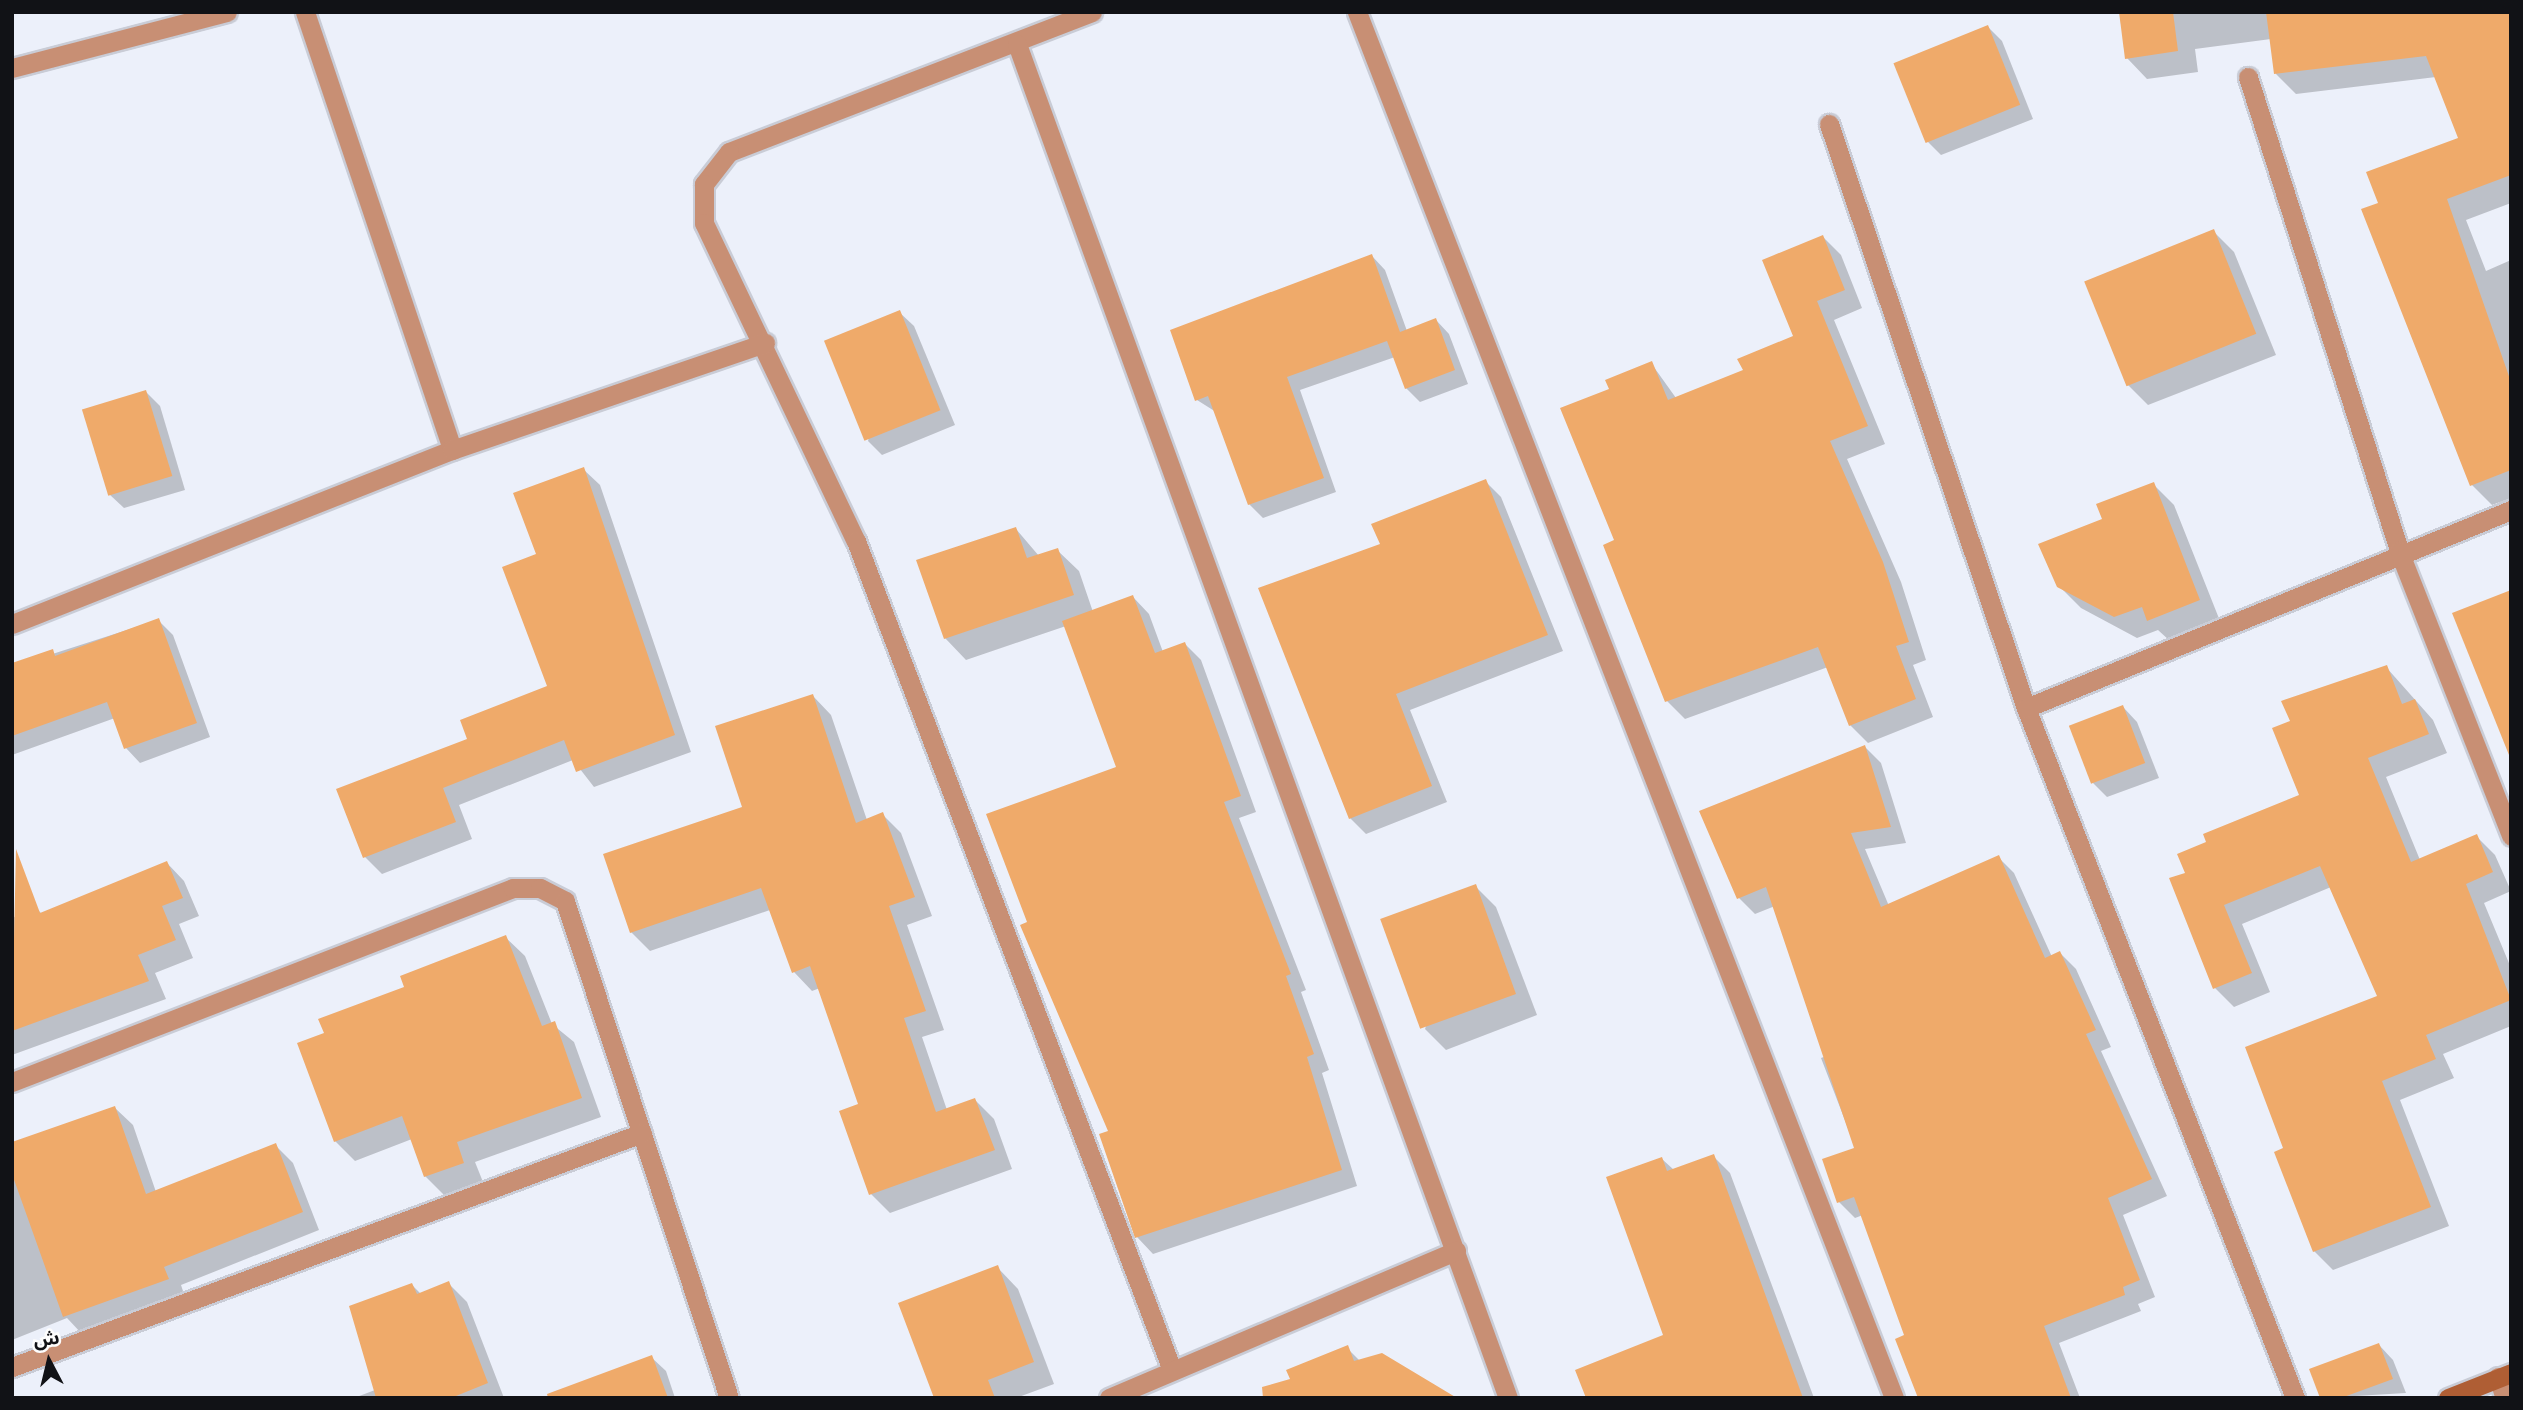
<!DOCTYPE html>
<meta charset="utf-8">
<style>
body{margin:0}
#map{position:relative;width:2523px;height:1410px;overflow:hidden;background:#ecf0fa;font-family:"Alegreya Sans","Noto Sans Arabic",sans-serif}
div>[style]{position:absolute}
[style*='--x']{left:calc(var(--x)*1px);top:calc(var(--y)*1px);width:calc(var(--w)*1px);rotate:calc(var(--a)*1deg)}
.shadow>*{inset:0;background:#0003}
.building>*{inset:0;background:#efaa6a;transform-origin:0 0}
.roads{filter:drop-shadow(2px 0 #c9ccd6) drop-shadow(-2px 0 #c9ccd6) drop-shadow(0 2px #c9ccd6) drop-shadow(0 -2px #c9ccd6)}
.minor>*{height:19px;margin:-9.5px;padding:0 9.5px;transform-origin:9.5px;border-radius:9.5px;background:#c88f74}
.secondary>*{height:19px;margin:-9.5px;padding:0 9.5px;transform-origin:9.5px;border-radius:9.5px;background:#af5e34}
span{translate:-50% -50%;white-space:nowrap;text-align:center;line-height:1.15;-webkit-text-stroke:5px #fdfdfd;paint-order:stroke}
.frame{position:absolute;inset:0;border:14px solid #111216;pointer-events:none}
.north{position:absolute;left:14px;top:1326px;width:70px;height:70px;-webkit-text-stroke:5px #fdfdfd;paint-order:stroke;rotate:353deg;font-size:19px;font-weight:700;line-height:28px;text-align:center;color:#111216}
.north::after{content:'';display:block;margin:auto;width:24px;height:32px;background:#111216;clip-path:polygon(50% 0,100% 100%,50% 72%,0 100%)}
</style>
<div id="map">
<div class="shadow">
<div style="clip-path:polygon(2121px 12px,2511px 12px,2511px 203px,2466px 220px,2486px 271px,2511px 260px,2511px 498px,2492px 505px,2472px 485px,2380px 204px,2460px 139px,2436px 77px,2296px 94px,2276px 74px,2271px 39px,2195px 49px,2198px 72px,2147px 79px,2127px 58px)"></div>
<div style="clip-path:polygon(1988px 27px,2002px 41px,2033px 119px,1941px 155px,1927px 141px)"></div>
<div style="clip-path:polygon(2213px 231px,2234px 252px,2276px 355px,2148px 405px,2127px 384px)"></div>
<div style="clip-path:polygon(1823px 237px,1841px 255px,1862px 308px,1834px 320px,1885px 444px,1847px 459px,1901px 582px,1926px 660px,1913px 665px,1933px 717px,1868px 743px,1850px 725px,1828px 667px,1685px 719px,1667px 701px,1616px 541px,1611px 390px,1651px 363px,1676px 398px,1745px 371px,1795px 337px)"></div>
<div style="clip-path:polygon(1372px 256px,1385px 270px,1407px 331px,1436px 320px,1449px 334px,1468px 384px,1420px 402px,1406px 388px,1395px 357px,1300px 390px,1336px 492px,1263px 518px,1249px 504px,1216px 412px,1197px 400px)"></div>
<div style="clip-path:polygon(899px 312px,914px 326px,955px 425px,882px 455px,868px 441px)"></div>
<div style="clip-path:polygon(145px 391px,160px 406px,185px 490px,124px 508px,109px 494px)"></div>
<div style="clip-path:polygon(583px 469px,600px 485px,691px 752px,594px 787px,573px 760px,459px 805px,472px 839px,382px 874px,365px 857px,338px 790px,469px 740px,549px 687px,539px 555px)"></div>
<div style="clip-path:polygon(1485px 481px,1501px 497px,1563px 651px,1410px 710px,1447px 802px,1366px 834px,1350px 818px,1382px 545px)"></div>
<div style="clip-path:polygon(2153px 484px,2174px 505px,2220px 621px,2170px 641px,2158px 630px,2137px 638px,2081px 608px,2059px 586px,2104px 520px)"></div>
<div style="clip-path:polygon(1016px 529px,1039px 556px,1057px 550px,1079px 571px,1093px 612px,1133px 597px,1149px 614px,1163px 652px,1185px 644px,1201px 660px,1256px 812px,1239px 818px,1306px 990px,1301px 992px,1329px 1070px,1322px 1073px,1357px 1186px,1153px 1254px,1137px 1237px,1101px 1135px,1110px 1132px,1029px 923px,1118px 768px,1066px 626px,966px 660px,945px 638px)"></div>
<div style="clip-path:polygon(158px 620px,173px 635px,210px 737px,140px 763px,126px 748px,115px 718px,12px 755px,12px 667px)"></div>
<div style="clip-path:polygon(2386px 667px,2433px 720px,2447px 753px,2386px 777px,2420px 860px,2476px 836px,2495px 855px,2511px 891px,2484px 903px,2511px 968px,2511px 1026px,2443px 1054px,2454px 1078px,2400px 1100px,2449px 1226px,2333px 1270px,2314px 1251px,2286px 1149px,2380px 997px,2331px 887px,2242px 924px,2270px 992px,2234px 1007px,2215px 988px,2187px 874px,2301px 796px,2292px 722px)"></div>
<div style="clip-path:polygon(813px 696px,831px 715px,867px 820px,882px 814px,901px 833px,932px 916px,907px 925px,944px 1030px,922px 1037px,947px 1110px,975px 1100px,994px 1119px,1012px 1169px,890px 1213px,871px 1194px,860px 1105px,820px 988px,812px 991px,794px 972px,770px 910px,650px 951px,631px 932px,744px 808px)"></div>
<div style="clip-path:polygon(2123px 707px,2137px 722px,2159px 778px,2107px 797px,2093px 783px)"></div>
<div style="clip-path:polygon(1865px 747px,1881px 763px,1906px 843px,1865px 849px,1889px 906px,1998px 857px,2014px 873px,2052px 957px,2060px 953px,2076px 969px,2111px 1047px,2101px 1051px,2167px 1196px,2123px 1215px,2155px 1297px,2138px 1304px,2141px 1311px,2059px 1343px,2080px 1398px,1920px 1398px,1907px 1336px,1863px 1215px,1855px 1218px,1839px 1202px,1856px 1149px,1821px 1058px,1829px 1055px,1775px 906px,1755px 914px,1739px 898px)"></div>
<div style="clip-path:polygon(167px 863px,184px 881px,199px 916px,179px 924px,193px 958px,155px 973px,166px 999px,12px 1055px,12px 918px,37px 909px,42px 914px)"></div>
<div style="clip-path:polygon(1475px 886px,1496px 907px,1537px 1015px,1446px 1050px,1425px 1029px)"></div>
<div style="clip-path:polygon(505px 937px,525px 956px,552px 1024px,574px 1042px,601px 1117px,475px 1162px,483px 1182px,445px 1196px,425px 1176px,412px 1139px,355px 1161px,335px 1141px,326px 1034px)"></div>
<div style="clip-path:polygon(115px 1108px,133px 1125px,156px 1192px,275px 1145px,293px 1163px,319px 1230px,181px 1285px,185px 1297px,82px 1334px,67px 1318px,12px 1340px,12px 1144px)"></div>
<div style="clip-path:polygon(1713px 1156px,1730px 1173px,1814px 1398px,1588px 1398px,1665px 1336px,1662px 1159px,1674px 1170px)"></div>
<div style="clip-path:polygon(997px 1267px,1018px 1289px,1054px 1384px,1016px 1398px,935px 1398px)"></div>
<div style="clip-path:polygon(448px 1283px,467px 1302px,504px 1398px,354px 1398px,375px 1390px,412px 1285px,421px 1294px)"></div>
<div style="clip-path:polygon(2379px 1345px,2393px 1360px,2406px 1393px,2322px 1398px)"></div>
<div style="clip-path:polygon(1347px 1348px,1360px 1361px,1299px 1398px)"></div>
<div style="clip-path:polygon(651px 1357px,666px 1371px,675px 1398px,583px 1398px)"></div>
</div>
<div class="building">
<div style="clip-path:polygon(2119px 12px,2173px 12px,2178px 51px,2125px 59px)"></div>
<div style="clip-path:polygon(2266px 12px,2511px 12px,2511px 175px,2447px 199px,2511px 382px,2511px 470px,2470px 486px,2361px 209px,2378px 203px,2366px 172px,2458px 138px,2426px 56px,2274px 74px)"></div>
<div style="left:1988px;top:25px;width:86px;height:102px;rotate:68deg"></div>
<div style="left:2214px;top:229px;width:113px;height:140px;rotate:68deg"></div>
<div style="clip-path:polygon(1823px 235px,1845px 290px,1817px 301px,1868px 426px,1830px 441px,1883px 562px,1909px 642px,1896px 646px,1916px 699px,1849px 726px,1818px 647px,1665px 702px,1603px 545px,1614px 540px,1560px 408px,1609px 389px,1605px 380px,1652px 361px,1668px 400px,1743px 370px,1737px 359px,1793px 336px,1762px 260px)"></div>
<div style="clip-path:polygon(1372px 254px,1400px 332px,1436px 318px,1455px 370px,1405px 389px,1387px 341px,1287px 377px,1324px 478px,1248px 505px,1208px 396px,1195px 401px,1170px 330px)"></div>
<div style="left:900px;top:310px;width:108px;height:82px;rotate:68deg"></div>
<div style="left:146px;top:390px;width:90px;height:67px;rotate:73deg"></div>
<div style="clip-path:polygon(584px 467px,675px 735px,576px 772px,564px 740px,443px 788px,456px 822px,363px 858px,336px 789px,467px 739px,460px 720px,547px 686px,502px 567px,536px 554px,513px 493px)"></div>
<div style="clip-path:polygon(1486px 479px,1548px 635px,1396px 694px,1432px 786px,1349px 819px,1258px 588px,1380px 544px,1371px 524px)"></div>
<div style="clip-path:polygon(2154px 482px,2200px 600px,2147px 621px,2142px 607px,2114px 617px,2057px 587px,2038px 544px,2102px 519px,2096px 504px)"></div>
<div style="clip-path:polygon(1016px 527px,1027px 558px,1058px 548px,1074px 595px,944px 639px,916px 560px)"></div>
<div style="clip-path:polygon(2511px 590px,2511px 754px,2509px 755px,2452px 613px)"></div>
<div style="clip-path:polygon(1133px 595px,1155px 653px,1185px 642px,1241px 796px,1224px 802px,1291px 974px,1286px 976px,1314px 1054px,1307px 1057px,1342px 1170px,1135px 1238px,1099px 1134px,1108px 1131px,1020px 925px,1027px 922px,986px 814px,1116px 767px,1062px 621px)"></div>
<div style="clip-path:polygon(159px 618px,197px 723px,124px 749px,107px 702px,12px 736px,12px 663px,53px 649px,55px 656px)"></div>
<div style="clip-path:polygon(2387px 665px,2402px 704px,2415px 699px,2429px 734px,2368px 758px,2411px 862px,2477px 834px,2493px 872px,2466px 884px,2511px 1000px,2426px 1035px,2436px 1059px,2382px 1081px,2431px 1207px,2313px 1252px,2274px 1152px,2283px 1148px,2245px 1047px,2377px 996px,2320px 866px,2224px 905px,2252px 973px,2213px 989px,2169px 878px,2185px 873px,2177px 854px,2206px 842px,2203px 834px,2299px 795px,2272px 728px,2290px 721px,2281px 701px)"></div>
<div style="clip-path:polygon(813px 694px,856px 823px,883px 812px,915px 897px,889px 906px,926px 1011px,904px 1018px,936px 1112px,975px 1098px,995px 1150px,869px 1195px,839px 1111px,858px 1104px,810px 966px,792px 973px,761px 888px,630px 933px,603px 854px,742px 807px,715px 726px)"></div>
<div style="left:2123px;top:705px;width:62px;height:58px;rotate:69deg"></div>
<div style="clip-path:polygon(1865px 745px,1891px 827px,1851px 833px,1881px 907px,1999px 855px,2045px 958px,2060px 951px,2096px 1030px,2086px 1034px,2152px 1179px,2108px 1198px,2140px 1280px,2123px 1287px,2125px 1295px,2044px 1326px,2071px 1398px,1918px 1398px,1895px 1339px,1904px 1335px,1854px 1197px,1837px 1203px,1822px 1159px,1854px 1148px,1766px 887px,1737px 899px,1699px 811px)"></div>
<div style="clip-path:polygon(16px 849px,40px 913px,167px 861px,183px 898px,162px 906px,176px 940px,138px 955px,149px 981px,12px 1031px)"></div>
<div style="left:1476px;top:884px;width:117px;height:102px;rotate:70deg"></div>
<div style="clip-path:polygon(506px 935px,542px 1026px,555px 1021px,582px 1098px,457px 1142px,464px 1163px,424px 1177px,402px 1116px,334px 1142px,297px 1043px,324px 1033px,318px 1019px,404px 987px,400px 976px)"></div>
<div style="clip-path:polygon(115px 1106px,146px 1194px,276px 1143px,303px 1212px,164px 1267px,169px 1279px,63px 1317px,12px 1174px,12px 1142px)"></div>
<div style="clip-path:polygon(1714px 1154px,1803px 1398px,1586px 1398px,1575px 1370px,1663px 1335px,1606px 1177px,1662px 1157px,1667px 1171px)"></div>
<div style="clip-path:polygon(998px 1265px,1034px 1362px,988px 1380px,995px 1398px,934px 1398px,898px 1303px)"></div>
<div style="clip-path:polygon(449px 1281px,488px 1383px,451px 1398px,376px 1398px,349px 1306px,412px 1283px,417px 1294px)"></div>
<div style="clip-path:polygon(2379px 1343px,2393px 1379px,2341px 1398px,2320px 1398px,2309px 1369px)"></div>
<div style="clip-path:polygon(1348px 1345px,1354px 1361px,1382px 1353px,1457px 1398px,1263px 1398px,1262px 1387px,1290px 1379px,1286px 1370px)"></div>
<div style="clip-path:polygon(652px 1355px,668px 1398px,548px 1398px,547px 1394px)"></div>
</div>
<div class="roads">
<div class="minor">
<div style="--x:305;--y:12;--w:462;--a:71.4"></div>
<div style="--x:1092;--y:12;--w:389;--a:158.9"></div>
<div style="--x:729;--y:152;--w:41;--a:128"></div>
<div style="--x:704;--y:184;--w:39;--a:90"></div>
<div style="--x:704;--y:223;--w:352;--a:64.5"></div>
<div style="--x:856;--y:541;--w:887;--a:69.13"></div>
<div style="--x:1357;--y:12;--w:1486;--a:68.82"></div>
<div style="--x:1017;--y:44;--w:1440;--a:70.07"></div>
<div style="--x:12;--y:68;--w:222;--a:-14.6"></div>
<div style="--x:2248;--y:77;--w:497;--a:72.3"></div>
<div style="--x:2399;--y:551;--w:306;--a:68.5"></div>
<div style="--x:1829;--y:124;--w:616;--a:71.36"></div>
<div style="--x:2026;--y:708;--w:741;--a:68.7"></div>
<div style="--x:12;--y:624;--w:473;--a:-21.6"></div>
<div style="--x:452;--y:450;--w:331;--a:-18.9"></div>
<div style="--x:2026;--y:708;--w:524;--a:-22.21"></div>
<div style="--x:12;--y:1082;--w:537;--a:-21.17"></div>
<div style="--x:513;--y:888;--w:27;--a:0"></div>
<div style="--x:540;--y:888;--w:28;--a:27"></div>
<div style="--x:565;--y:901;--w:523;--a:71.74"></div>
<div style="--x:12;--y:1367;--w:672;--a:-20.38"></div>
<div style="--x:2498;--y:1377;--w:22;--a:72"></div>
<div style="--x:1109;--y:1398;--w:377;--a:-23"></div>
</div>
<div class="secondary">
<div style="--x:2448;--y:1398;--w:68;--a:-21.6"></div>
</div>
</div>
<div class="frame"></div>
<div class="north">ش</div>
</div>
